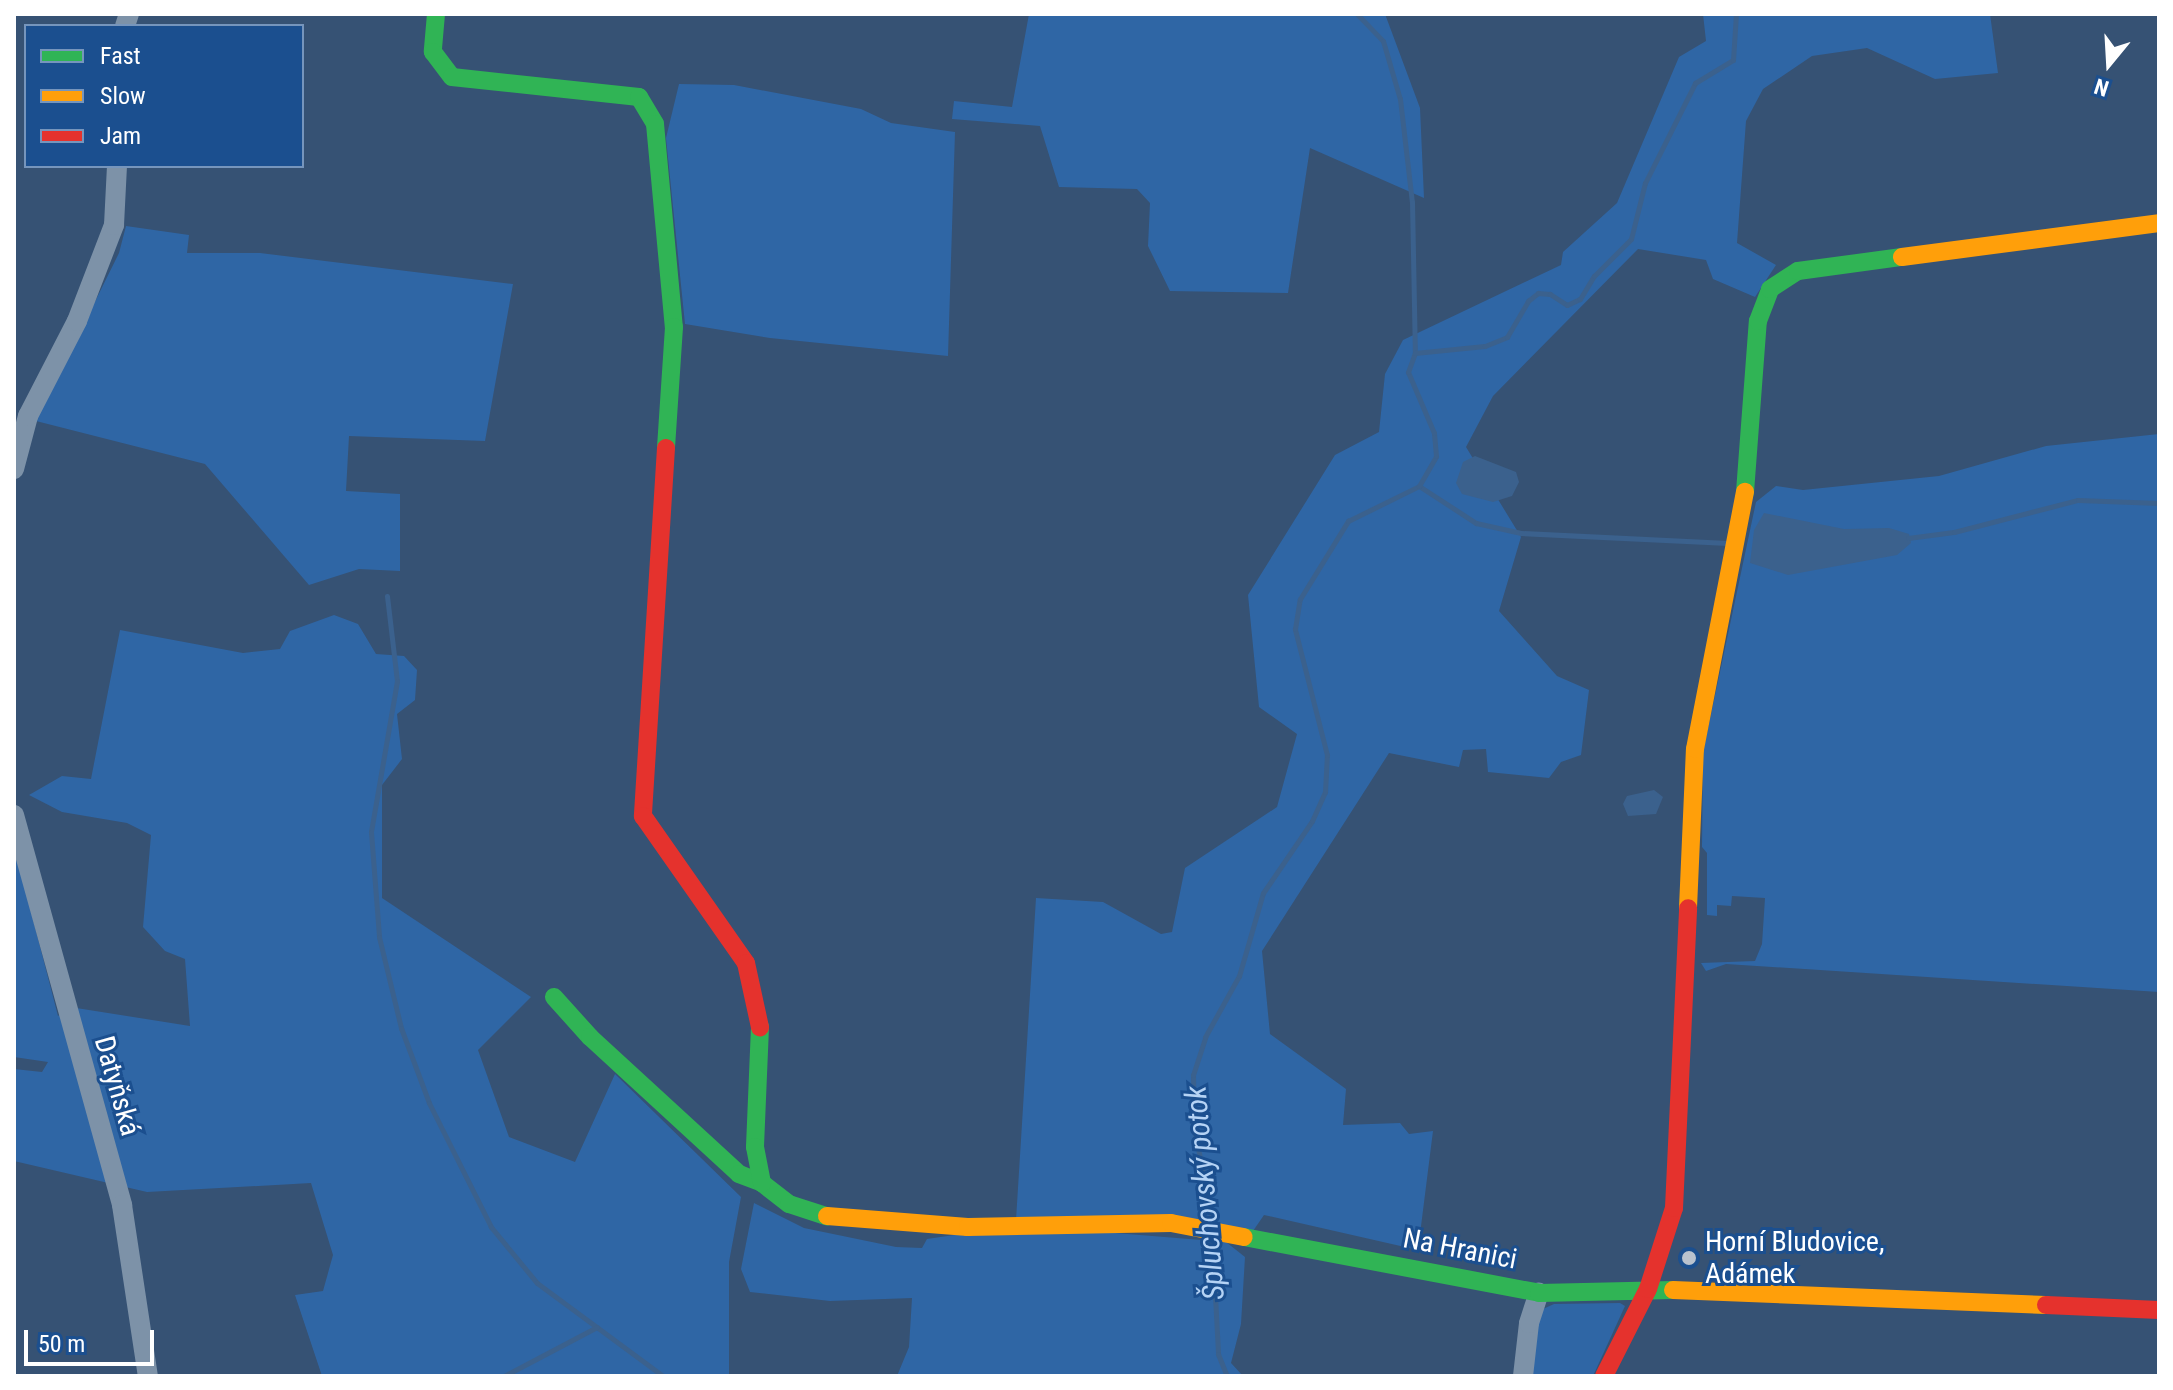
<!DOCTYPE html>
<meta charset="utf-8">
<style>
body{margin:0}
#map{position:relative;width:2173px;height:1390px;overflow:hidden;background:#365274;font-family:"Roboto Condensed",sans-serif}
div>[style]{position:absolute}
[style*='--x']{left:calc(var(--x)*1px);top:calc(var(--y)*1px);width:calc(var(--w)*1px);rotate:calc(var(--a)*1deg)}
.green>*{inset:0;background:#2f66a5}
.water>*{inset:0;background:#3b618d}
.stream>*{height:5px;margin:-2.5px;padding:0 2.5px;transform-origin:2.5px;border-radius:2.5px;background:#3b618d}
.street>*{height:20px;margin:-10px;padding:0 10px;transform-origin:10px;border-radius:10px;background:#7d92a8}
.fast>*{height:18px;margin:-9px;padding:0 9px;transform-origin:9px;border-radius:9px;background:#30b455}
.slow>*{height:18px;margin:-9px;padding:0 9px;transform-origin:9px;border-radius:9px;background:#ff9f0a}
.jam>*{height:18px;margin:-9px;padding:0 9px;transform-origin:9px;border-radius:9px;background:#e5322d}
.dots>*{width:22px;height:22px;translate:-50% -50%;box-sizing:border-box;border:4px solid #1b4f8f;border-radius:50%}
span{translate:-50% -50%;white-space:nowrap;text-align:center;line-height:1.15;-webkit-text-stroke:6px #1b4f8f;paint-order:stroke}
.street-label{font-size:28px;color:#fff}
.poi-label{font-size:28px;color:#fff}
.left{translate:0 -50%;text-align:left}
.water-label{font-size:30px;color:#b5d3f5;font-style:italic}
.frame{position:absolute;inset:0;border:16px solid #fff;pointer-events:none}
.legend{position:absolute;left:24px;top:24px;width:280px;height:144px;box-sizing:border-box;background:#1b4f8f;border:2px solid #7695bc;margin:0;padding:10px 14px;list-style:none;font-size:24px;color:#fff}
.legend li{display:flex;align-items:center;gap:16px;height:40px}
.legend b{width:40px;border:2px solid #7695bc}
.north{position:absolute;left:2069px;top:24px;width:80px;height:80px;-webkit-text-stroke:6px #1b4f8f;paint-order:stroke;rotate:198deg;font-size:22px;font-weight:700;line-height:32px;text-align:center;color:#fff}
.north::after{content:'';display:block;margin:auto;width:28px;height:36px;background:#fff;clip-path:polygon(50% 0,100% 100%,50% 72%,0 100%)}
.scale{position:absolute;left:24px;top:1330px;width:130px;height:36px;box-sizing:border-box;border:4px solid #fff;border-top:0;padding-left:10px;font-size:24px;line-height:28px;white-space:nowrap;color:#fff;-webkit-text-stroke:6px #1b4f8f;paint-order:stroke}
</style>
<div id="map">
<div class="green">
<div style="clip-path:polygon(1029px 14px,1385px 14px,1420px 108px,1424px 198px,1310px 148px,1288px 293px,1170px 291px,1148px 246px,1150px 203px,1137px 189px,1059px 187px,1040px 126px,952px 119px,954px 101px,1012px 107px)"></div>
<div style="clip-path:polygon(1703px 14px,1990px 14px,1998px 73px,1935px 79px,1867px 48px,1812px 56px,1763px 89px,1746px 121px,1737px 243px,1776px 265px,1755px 297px,1713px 279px,1706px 260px,1638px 249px,1493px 396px,1466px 447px,1521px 537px,1499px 611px,1557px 676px,1589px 690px,1581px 755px,1561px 762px,1549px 778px,1488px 772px,1486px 749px,1463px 750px,1459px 767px,1389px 753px,1262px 951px,1270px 1034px,1346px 1089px,1343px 1125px,1400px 1123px,1409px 1134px,1433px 1131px,1418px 1250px,1264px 1215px,1253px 1231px,1016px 1220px,1036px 898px,1103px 902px,1161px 934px,1172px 932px,1185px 868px,1277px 807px,1297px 734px,1259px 707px,1248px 595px,1335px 455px,1379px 432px,1385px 374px,1403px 340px,1561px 265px,1563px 252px,1617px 203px,1679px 57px,1706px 41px)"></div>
<div style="clip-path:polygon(679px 84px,734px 85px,861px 109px,891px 123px,955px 132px,948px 356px,770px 338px,685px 324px,666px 138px)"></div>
<div style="clip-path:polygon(126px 226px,189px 235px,187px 253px,260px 253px,513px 284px,485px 441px,349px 436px,346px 491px,400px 494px,400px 571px,359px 569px,309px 585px,205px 464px,36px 421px,119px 253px)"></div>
<div style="clip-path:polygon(2159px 434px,2159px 992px,1726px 964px,1706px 971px,1701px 963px,1755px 961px,1762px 944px,1765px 898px,1732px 896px,1731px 906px,1717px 905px,1717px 916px,1707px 915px,1707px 853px,1702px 847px,1703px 752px,1756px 502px,1776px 486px,1803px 490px,1939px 476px,2046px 446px)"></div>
<div style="clip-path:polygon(334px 615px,358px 624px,376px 654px,404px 656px,417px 670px,415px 700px,397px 714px,402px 759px,382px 785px,382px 898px,531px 997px,478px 1050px,509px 1137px,575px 1162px,615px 1074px,741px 1197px,729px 1262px,729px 1376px,322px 1376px,295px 1295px,323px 1291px,333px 1255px,311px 1183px,147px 1192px,14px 1161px,14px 1069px,42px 1072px,48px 1062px,14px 1057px,14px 846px,58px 1016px,70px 1007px,190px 1026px,185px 959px,165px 951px,143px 927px,151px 835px,127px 823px,62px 812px,29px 795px,62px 776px,91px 779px,120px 630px,243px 653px,280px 649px,290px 631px)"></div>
<div style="clip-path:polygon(754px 1203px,804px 1228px,896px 1247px,922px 1248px,927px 1239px,961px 1234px,1103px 1232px,1226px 1242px,1245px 1257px,1241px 1324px,1231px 1363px,1243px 1376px,897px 1376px,909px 1347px,912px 1298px,830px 1301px,750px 1292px,741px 1269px)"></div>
<div style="clip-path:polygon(1620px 1303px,1625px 1306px,1593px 1376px,1530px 1376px,1534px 1333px,1543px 1309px,1554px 1304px)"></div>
</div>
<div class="water">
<div style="clip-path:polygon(1475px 456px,1516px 472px,1519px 482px,1512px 496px,1493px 502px,1462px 494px,1456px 483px,1463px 462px)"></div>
<div style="clip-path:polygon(1764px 513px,1844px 529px,1889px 528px,1909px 534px,1911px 543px,1897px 555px,1788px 575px,1750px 563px,1754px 530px)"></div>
<div style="clip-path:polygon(1654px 790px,1663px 797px,1656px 814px,1628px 816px,1623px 804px,1627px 796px)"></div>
</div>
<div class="stream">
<div style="--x:1357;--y:14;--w:37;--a:46"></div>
<div style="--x:1383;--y:41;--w:60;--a:73.7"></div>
<div style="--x:1400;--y:99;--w:104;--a:83.4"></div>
<div style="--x:1412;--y:202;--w:151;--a:88.9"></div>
<div style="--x:1419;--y:486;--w:68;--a:33"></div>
<div style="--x:1476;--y:523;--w:46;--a:12.5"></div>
<div style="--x:1521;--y:533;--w:207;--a:2.8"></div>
<div style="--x:1908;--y:538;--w:46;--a:-7.4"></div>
<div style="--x:1954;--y:532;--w:128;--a:-14.5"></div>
<div style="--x:2078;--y:500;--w:81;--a:2.1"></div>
<div style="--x:387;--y:596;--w:86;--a:83.3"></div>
<div style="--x:397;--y:681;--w:153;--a:99.8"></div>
<div style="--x:371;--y:832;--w:105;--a:85.6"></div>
<div style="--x:379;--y:937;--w:94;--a:76.4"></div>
<div style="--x:401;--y:1028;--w:80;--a:69.5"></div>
<div style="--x:429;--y:1103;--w:139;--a:63.4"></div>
<div style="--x:491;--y:1227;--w:72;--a:50.6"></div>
<div style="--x:537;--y:1283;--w:157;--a:36.4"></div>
<div style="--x:1212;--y:1220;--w:95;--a:-101"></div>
<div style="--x:1194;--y:1127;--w:52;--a:-91.1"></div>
<div style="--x:1193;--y:1075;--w:40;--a:-72"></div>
<div style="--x:1205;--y:1037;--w:70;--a:-60.9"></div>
<div style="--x:1239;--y:976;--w:86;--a:-73.9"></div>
<div style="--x:1263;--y:893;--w:87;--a:-55.8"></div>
<div style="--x:1312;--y:821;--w:32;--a:-66"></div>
<div style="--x:1325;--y:792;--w:37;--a:-87"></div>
<div style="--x:1327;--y:755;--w:130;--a:-104.3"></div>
<div style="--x:1295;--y:629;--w:30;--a:-81"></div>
<div style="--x:1300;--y:599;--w:92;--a:-58.4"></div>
<div style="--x:1348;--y:521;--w:79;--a:-26.2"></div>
<div style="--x:1419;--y:486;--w:34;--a:-60"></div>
<div style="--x:1436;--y:456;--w:23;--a:-95"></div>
<div style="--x:1434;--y:433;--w:66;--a:-113.1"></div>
<div style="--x:1408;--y:372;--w:20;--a:-70"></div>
<div style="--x:1415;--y:353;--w:70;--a:-5.7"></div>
<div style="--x:1485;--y:346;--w:24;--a:-22"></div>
<div style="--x:1507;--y:337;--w:42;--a:-59.7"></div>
<div style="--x:1528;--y:301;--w:13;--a:-39"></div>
<div style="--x:1538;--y:293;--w:12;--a:5"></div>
<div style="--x:1550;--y:294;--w:20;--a:33"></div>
<div style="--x:1567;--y:305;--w:14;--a:-25"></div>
<div style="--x:1580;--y:299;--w:27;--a:-59"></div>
<div style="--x:1594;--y:276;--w:52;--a:-45"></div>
<div style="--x:1631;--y:239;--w:58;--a:-76"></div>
<div style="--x:1645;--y:183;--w:112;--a:-63.4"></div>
<div style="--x:1695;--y:83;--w:44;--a:-31.2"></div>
<div style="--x:1733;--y:60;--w:46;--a:-86.3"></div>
<div style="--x:1212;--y:1238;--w:116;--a:87"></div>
<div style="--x:1218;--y:1354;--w:24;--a:68"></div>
<div style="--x:504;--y:1376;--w:105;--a:-27.8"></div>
</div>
<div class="street">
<div style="--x:125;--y:26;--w:13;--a:-72"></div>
<div style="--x:14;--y:469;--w:55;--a:-75.2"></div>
<div style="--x:28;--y:416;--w:107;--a:-62.7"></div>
<div style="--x:77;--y:321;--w:103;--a:-68.9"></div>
<div style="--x:114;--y:225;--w:59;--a:-87.1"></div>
<div style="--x:14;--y:815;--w:405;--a:74.5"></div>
<div style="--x:122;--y:1205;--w:173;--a:81.4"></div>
<div style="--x:1523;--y:1376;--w:53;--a:-83.5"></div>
<div style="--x:1529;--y:1323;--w:32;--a:-72"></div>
</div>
<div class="fast">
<div style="--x:436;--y:14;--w:38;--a:95"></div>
<div style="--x:433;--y:52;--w:31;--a:53"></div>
<div style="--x:452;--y:77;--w:188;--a:6.1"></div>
<div style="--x:639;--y:97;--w:31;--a:59"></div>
<div style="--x:655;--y:124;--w:204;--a:84.7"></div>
<div style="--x:674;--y:327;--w:121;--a:93.8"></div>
<div style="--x:1745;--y:492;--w:171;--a:-85.7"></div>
<div style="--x:1758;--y:321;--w:34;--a:-69"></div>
<div style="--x:1770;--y:289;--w:33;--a:-33"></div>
<div style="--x:1798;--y:271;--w:105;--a:-7.7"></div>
<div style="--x:554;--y:997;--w:54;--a:48"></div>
<div style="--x:590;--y:1037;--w:202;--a:42.6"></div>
<div style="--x:739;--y:1174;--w:25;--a:21"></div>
<div style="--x:762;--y:1183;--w:34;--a:38"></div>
<div style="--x:789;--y:1204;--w:40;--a:18"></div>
<div style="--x:760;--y:1027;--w:120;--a:92.4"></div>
<div style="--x:755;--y:1147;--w:37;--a:79"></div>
<div style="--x:1244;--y:1237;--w:300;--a:10.7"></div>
<div style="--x:1539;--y:1293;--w:134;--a:-1.3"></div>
</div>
<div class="slow">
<div style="--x:1902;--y:257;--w:259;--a:-7.5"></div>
<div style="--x:1688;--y:908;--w:159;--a:-87.5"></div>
<div style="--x:1695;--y:749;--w:262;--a:-79"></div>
<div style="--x:827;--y:1216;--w:141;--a:4.5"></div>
<div style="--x:968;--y:1227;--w:203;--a:-1.1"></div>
<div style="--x:1171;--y:1223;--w:74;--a:10.9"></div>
<div style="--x:1673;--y:1290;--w:373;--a:2.3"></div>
</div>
<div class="jam">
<div style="--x:666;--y:448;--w:369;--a:93.6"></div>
<div style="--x:643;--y:816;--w:179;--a:55"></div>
<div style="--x:746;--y:963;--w:66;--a:77.7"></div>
<div style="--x:2046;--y:1305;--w:113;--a:2.5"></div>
<div style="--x:1604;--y:1376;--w:97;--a:-63.2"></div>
<div style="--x:1648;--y:1289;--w:85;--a:-72.2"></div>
<div style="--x:1674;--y:1208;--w:300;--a:-87.3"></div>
</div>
<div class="dots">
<div style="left:1689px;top:1258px;background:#b9c2ce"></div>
</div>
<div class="street-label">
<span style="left:117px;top:1086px;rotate:74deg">Datyňská</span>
<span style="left:1460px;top:1249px;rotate:11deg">Na Hranici</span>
</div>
<div class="poi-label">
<span class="left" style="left:1705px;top:1258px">Horní Bludovice,<br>Adámek</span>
</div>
<div class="water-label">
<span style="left:1205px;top:1193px;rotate:-95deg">Špluchovský potok</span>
</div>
<div class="frame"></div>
<ul class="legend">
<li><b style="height:10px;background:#30b455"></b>Fast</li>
<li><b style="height:10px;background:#ff9f0a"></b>Slow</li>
<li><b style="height:10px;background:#e5322d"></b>Jam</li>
</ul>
<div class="north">N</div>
<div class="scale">50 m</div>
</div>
